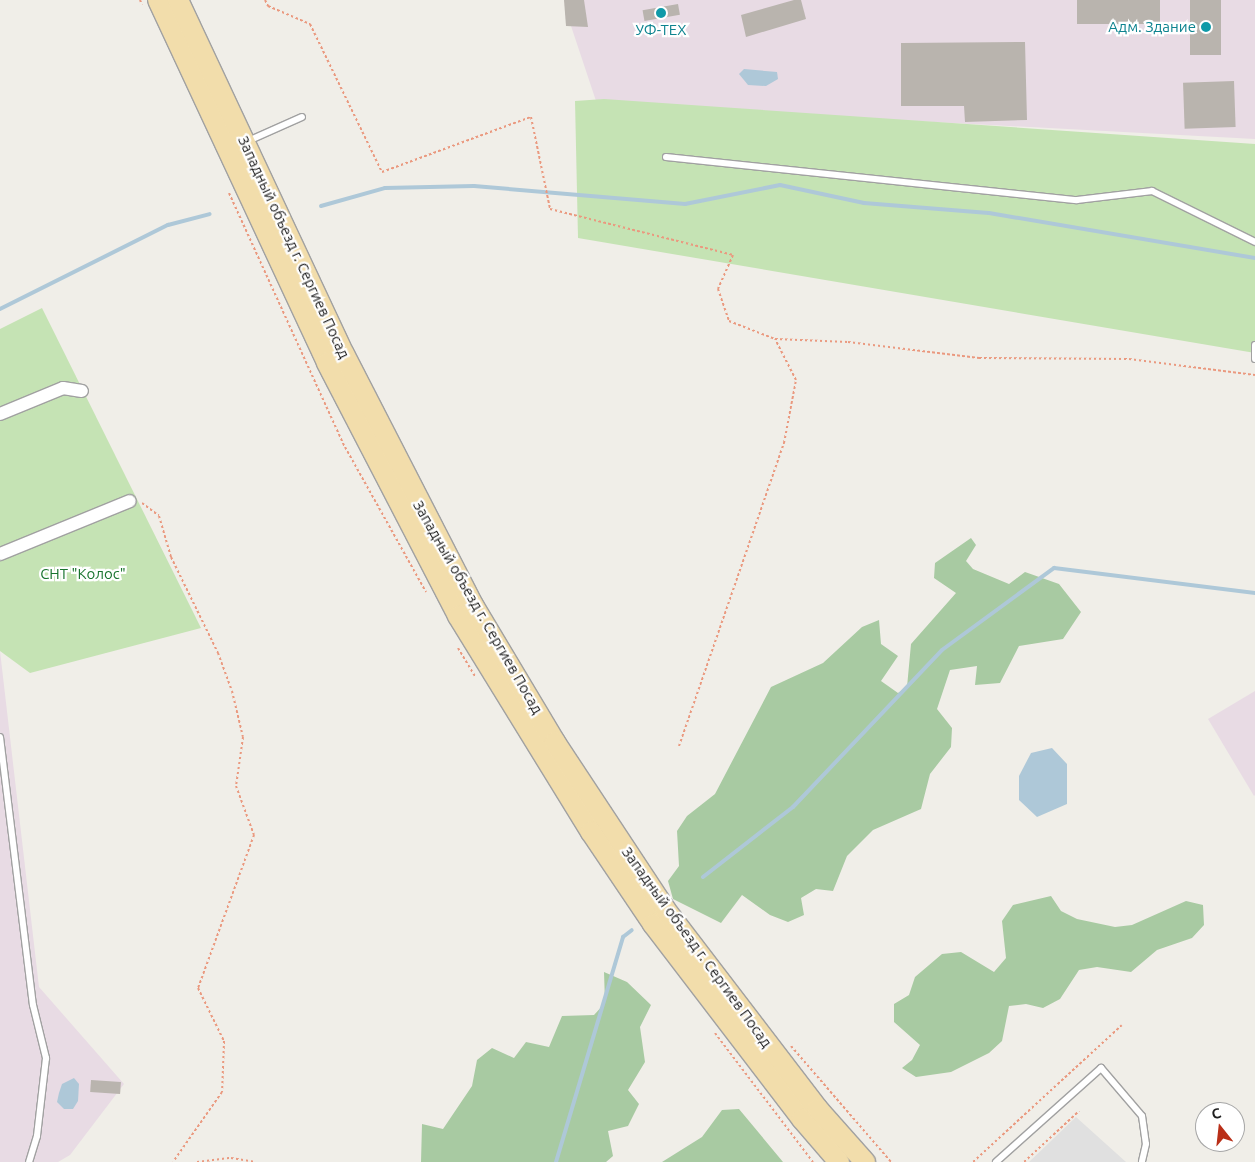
<!DOCTYPE html>
<meta charset="utf-8">
<style>
body{margin:0}
#map{position:relative;width:1255px;height:1162px;overflow:hidden;background:#f0eee8;font-family:Ubuntu,sans-serif}
div>[style]{position:absolute}
[style*='--x']{left:calc(var(--x)*1px);top:calc(var(--y)*1px);width:calc(var(--w)*1px);rotate:calc(var(--a)*1deg)}
.industrial>*{inset:0;background:#e8dbe4}
.grass>*{inset:0;background:#c5e3b4}
.forest>*{inset:0;background:#a8caa2}
.parking>*{inset:0;background:#e0e0e0}
.water>*{inset:0;background:#aec8d8}
.stream>*{height:4px;margin:-2px;padding:0 2px;transform-origin:2px;border-radius:2px;background:#aec8d8}
.building>*{inset:0;background:#b9b4ae;transform-origin:0 0}
.path>*{height:2px;margin-top:-1px;transform-origin:0;background:repeating-linear-gradient(90deg,#ea997f 0 2.5px,transparent 0 5px)}
.roads{filter:drop-shadow(1px 0 #a1a1a1) drop-shadow(-1px 0 #a1a1a1) drop-shadow(0 1px #a1a1a1) drop-shadow(0 -1px #a1a1a1)}
.lane>*{height:6px;margin:-3px;padding:0 3px;transform-origin:3px;border-radius:3px;background:#fff}
.street>*{height:12px;margin:-6px;padding:0 6px;transform-origin:6px;border-radius:6px;background:#fff}
.primary>*{height:20px;margin:-10px;padding:0 10px;transform-origin:10px;border-radius:10px;background:#f2ddab}
.dots>*{width:14px;height:14px;translate:-50% -50%;box-sizing:border-box;border:2px solid #fff;border-radius:50%}
span{translate:-50% -50%;white-space:nowrap;text-align:center;line-height:1.15;-webkit-text-stroke:4.5px #fff;paint-order:stroke}
.culture-label{font-size:15px;color:#0d838f}
.right{translate:-100% -50%;text-align:right}
.street-label{font-size:15px;color:#202020}
.park-label{font-size:15px;color:#19742e}
.north{position:absolute;left:1195px;top:1102px;width:50px;height:50px;box-sizing:border-box;background:#fff;border:1px solid #a6a6a6;border-radius:50%;rotate:344deg;font-size:14px;font-weight:700;line-height:20px;text-align:center;color:#202020}
.north::after{content:'';display:block;margin:auto;width:18px;height:22px;background:#b92f18;clip-path:polygon(50% 0,100% 100%,50% 72%,0 100%)}
</style>
<div id="map">
<div class="industrial">
<div style="clip-path:polygon(567px 0,1255px 0,1255px 139px,597px 104px,571px 26px)"></div>
<div style="clip-path:polygon(0 651px,39px 987px,124px 1084px,70px 1155px,58px 1162px,0 1162px)"></div>
<div style="clip-path:polygon(1255px 691px,1255px 795px,1254px 796px,1208px 719px)"></div>
</div>
<div class="grass">
<div style="clip-path:polygon(604px 99px,1255px 144px,1255px 353px,578px 238px,575px 101px)"></div>
<div style="clip-path:polygon(42px 308px,201px 628px,30px 673px,0 651px,0 329px)"></div>
</div>
<div class="forest">
<div style="clip-path:polygon(971px 538px,976px 545px,966px 561px,973px 569px,1009px 584px,1025px 572px,1059px 584px,1081px 612px,1063px 639px,1019px 646px,1000px 683px,975px 685px,977px 666px,950px 670px,937px 709px,952px 728px,951px 747px,930px 774px,921px 809px,873px 830px,847px 856px,833px 891px,816px 889px,801px 898px,804px 915px,788px 922px,770px 915px,742px 895px,721px 923px,673px 899px,668px 881px,679px 866px,677px 831px,687px 816px,715px 794px,771px 687px,823px 663px,862px 627px,879px 620px,881px 644px,898px 656px,881px 681px,898px 693px,907px 687px,911px 644px,956px 593px,934px 578px,935px 563px)"></div>
<div style="clip-path:polygon(1051px 896px,1061px 911px,1077px 919px,1115px 927px,1132px 925px,1186px 901px,1203px 905px,1204px 925px,1192px 938px,1157px 950px,1131px 972px,1097px 967px,1079px 970px,1060px 999px,1043px 1008px,1026px 1004px,1009px 1006px,1002px 1041px,989px 1053px,951px 1072px,916px 1077px,902px 1068px,912px 1060px,920px 1045px,894px 1022px,894px 1004px,909px 995px,915px 977px,942px 954px,961px 952px,994px 972px,1006px 958px,1002px 921px,1013px 905px)"></div>
<div style="clip-path:polygon(604px 972px,627px 982px,651px 1005px,640px 1027px,645px 1062px,628px 1090px,639px 1104px,628px 1126px,608px 1131px,613px 1156px,606px 1162px,421px 1162px,422px 1124px,443px 1129px,472px 1086px,477px 1060px,492px 1048px,514px 1058px,526px 1042px,549px 1047px,562px 1016px,594px 1015px,605px 1003px)"></div>
<div style="clip-path:polygon(739px 1109px,783px 1162px,662px 1162px,702px 1137px,722px 1110px)"></div>
</div>
<div class="parking">
<div style="clip-path:polygon(1076px 1117px,1126px 1162px,1029px 1162px)"></div>
</div>
<div class="water">
<div style="clip-path:polygon(744px 69px,777px 72px,778px 79px,766px 86px,748px 85px,739px 74px)"></div>
<div style="clip-path:polygon(1052px 748px,1067px 764px,1067px 804px,1037px 817px,1019px 800px,1019px 776px,1031px 753px)"></div>
<div style="clip-path:polygon(74px 1078px,79px 1084px,78px 1101px,73px 1109px,64px 1109px,57px 1102px,59px 1093px,62px 1084px)"></div>
</div>
<div class="stream">
<div style="--x:321;--y:206;--w:66;--a:-15.7"></div>
<div style="--x:385;--y:188;--w:89;--a:-1.3"></div>
<div style="--x:474;--y:186;--w:212;--a:4.9"></div>
<div style="--x:685;--y:204;--w:97;--a:-11.3"></div>
<div style="--x:780;--y:185;--w:86;--a:12.1"></div>
<div style="--x:864;--y:203;--w:125;--a:4.6"></div>
<div style="--x:989;--y:213;--w:270;--a:9.6"></div>
<div style="--x:0;--y:309;--w:188;--a:-26.6"></div>
<div style="--x:168;--y:225;--w:43;--a:-14.7"></div>
<div style="--x:703;--y:877;--w:114;--a:-37.9"></div>
<div style="--x:793;--y:807;--w:216;--a:-46.5"></div>
<div style="--x:942;--y:650;--w:139;--a:-36.2"></div>
<div style="--x:1054;--y:568;--w:203;--a:7.1"></div>
<div style="--x:556;--y:1162;--w:235;--a:-73.4"></div>
<div style="--x:623;--y:937;--w:11;--a:-38"></div>
</div>
<div class="building">
<div style="clip-path:polygon(564px 0,584px 0,588px 27px,566px 26px)"></div>
<div style="clip-path:polygon(794px 0,801px 0,806px 19px,746px 37px,741px 15px)"></div>
<div style="left:1077px;top:0;width:83px;height:24px"></div>
<div style="left:1190px;top:0;width:31px;height:55px"></div>
<div style="left:678px;top:4px;width:11px;height:36px;rotate:80deg"></div>
<div style="clip-path:polygon(1025px 42px,1027px 120px,965px 122px,964px 106px,901px 106px,901px 43px)"></div>
<div style="left:1234px;top:81px;width:46px;height:51px;rotate:88deg"></div>
<div style="left:91px;top:1080px;width:30px;height:12px;rotate:4deg"></div>
</div>
<div class="path">
<div style="--x:140;--y:0;--w:5;--a:68"></div>
<div style="--x:265;--y:0;--w:7;--a:63"></div>
<div style="--x:268;--y:6;--w:46;--a:23.2"></div>
<div style="--x:310;--y:24;--w:165;--a:64.1"></div>
<div style="--x:382;--y:172;--w:159;--a:-20.3"></div>
<div style="--x:531;--y:117;--w:94;--a:78.3"></div>
<div style="--x:550;--y:209;--w:189;--a:14.1"></div>
<div style="--x:733;--y:255;--w:37;--a:114"></div>
<div style="--x:718;--y:289;--w:34;--a:71"></div>
<div style="--x:729;--y:321;--w:49;--a:21.4"></div>
<div style="--x:775;--y:339;--w:73;--a:2.4"></div>
<div style="--x:848;--y:342;--w:132;--a:7"></div>
<div style="--x:979;--y:358;--w:150;--a:0.4"></div>
<div style="--x:1129;--y:359;--w:127;--a:7.2"></div>
<div style="--x:229;--y:193;--w:279;--a:65.5"></div>
<div style="--x:345;--y:447;--w:166;--a:60.8"></div>
<div style="--x:142;--y:503;--w:21;--a:37"></div>
<div style="--x:159;--y:516;--w:43;--a:73.7"></div>
<div style="--x:171;--y:557;--w:107;--a:63.9"></div>
<div style="--x:218;--y:653;--w:40;--a:69.8"></div>
<div style="--x:232;--y:691;--w:47;--a:76.6"></div>
<div style="--x:243;--y:737;--w:49;--a:98.1"></div>
<div style="--x:236;--y:786;--w:52;--a:69.8"></div>
<div style="--x:254;--y:835;--w:163;--a:110.1"></div>
<div style="--x:198;--y:988;--w:59;--a:63.9"></div>
<div style="--x:224;--y:1041;--w:51;--a:92.2"></div>
<div style="--x:222;--y:1092;--w:85;--a:125"></div>
<div style="--x:458;--y:648;--w:33;--a:59"></div>
<div style="--x:679;--y:746;--w:321;--a:-70.9"></div>
<div style="--x:784;--y:443;--w:64;--a:-79.2"></div>
<div style="--x:796;--y:380;--w:46;--a:-117.1"></div>
<div style="--x:715;--y:1033;--w:162;--a:52.8"></div>
<div style="--x:791;--y:1046;--w:153;--a:49.2"></div>
<div style="--x:197;--y:1162;--w:34;--a:-7"></div>
<div style="--x:231;--y:1158;--w:25;--a:9"></div>
<div style="--x:973;--y:1162;--w:202;--a:-42.6"></div>
<div style="--x:1024;--y:1162;--w:75;--a:-42.8"></div>
</div>
<div class="roads">
<div class="lane">
<div style="--x:248;--y:141;--w:59;--a:-24"></div>
<div style="--x:666;--y:157;--w:413;--a:6"></div>
<div style="--x:1077;--y:200;--w:76;--a:-6.8"></div>
<div style="--x:1152;--y:191;--w:115;--a:26.3"></div>
<div style="--x:1255;--y:345;--w:14;--a:90"></div>
<div style="--x:0;--y:737;--w:270;--a:83"></div>
<div style="--x:33;--y:1005;--w:55;--a:76.2"></div>
<div style="--x:46;--y:1058;--w:79;--a:96.6"></div>
<div style="--x:37;--y:1136;--w:27;--a:107"></div>
<div style="--x:996;--y:1162;--w:141;--a:-41.8"></div>
<div style="--x:1101;--y:1068;--w:63;--a:49.5"></div>
<div style="--x:1142;--y:1116;--w:28;--a:82"></div>
<div style="--x:1146;--y:1144;--w:18;--a:103"></div>
</div>
<div class="street">
<div style="--x:0;--y:414;--w:68;--a:-22.4"></div>
<div style="--x:63;--y:388;--w:19;--a:9"></div>
<div style="--x:0;--y:554;--w:140;--a:-22.2"></div>
</div>
<div class="primary">
<div style="--x:158;--y:0;--w:400;--a:65"></div>
<div style="--x:327;--y:363;--w:285;--a:62.6"></div>
<div style="--x:458;--y:616;--w:254;--a:58.4"></div>
<div style="--x:591;--y:832;--w:111;--a:56"></div>
<div style="--x:653;--y:924;--w:245;--a:52.6"></div>
<div style="--x:802;--y:1119;--w:57;--a:49.3"></div>
<div style="--x:178;--y:0;--w:391;--a:64.9"></div>
<div style="--x:344;--y:354;--w:282;--a:62.8"></div>
<div style="--x:473;--y:605;--w:160;--a:59.1"></div>
<div style="--x:555;--y:742;--w:200;--a:56.6"></div>
<div style="--x:665;--y:909;--w:252;--a:52.6"></div>
<div style="--x:818;--y:1109;--w:71;--a:48.4"></div>
</div>
</div>
<div class="dots">
<div style="left:661px;top:13px;background:#0f9aa8"></div>
<div style="left:1206px;top:27px;background:#0f9aa8"></div>
</div>
<div class="culture-label">
<span class="right" style="left:1196px;top:27px">Адм. Здание</span>
<span style="left:661px;top:30px">УФ-ТЕХ</span>
</div>
<div class="street-label">
<span style="left:294px;top:247px;rotate:65deg">Западный объезд г. Сергиев Посад</span>
<span style="left:478px;top:607px;rotate:60deg">Западный объезд г. Сергиев Посад</span>
<span style="left:697px;top:947px;rotate:54deg">Западный объезд г. Сергиев Посад</span>
</div>
<div class="park-label">
<span style="left:83px;top:574px">СНТ "Колос"</span>
</div>
<div class="north">С</div>
</div>
